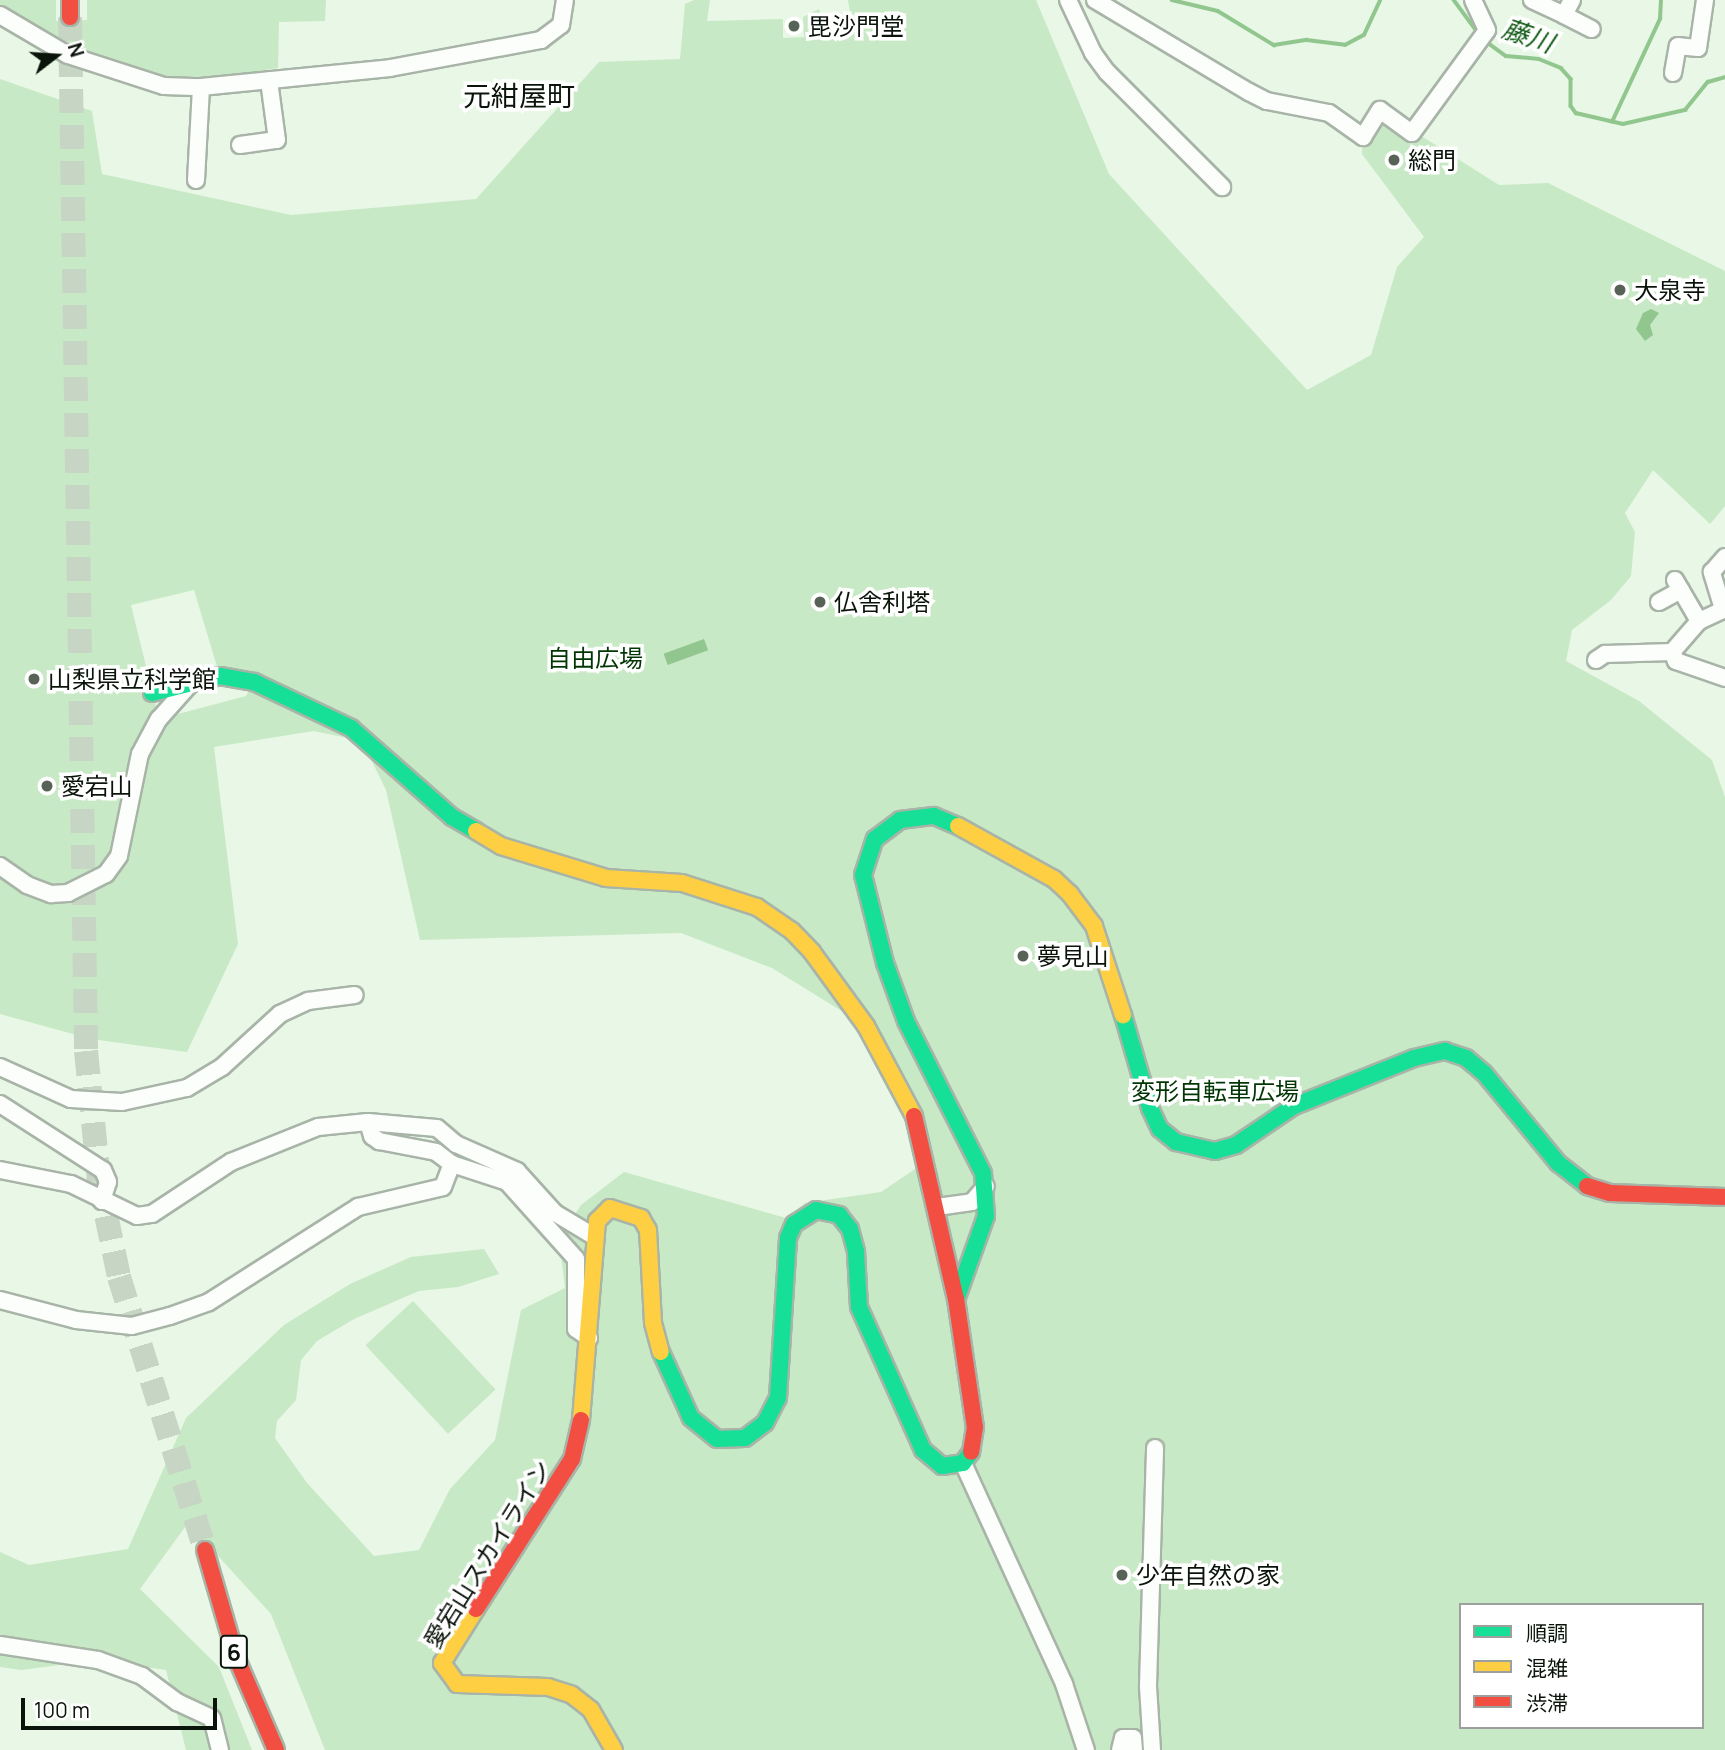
<!DOCTYPE html>
<meta charset="utf-8">
<style>
body{margin:0}
#map{position:relative;width:1725px;height:1750px;overflow:hidden;background:#e8f7e6;font-family:Manrope,"Noto Sans JP",sans-serif}
div>[style]{position:absolute}
[style*='--x']{left:calc(var(--x)*1px);top:calc(var(--y)*1px);width:calc(var(--w)*1px);rotate:calc(var(--a)*1deg)}
.green>*{inset:0;background:#c8e9c5;transform-origin:0 0}
.water>*{inset:0;background:#91c78e;transform-origin:0 0}
.stream>*{height:3.5px;margin:-1.75px;padding:0 1.75px;transform-origin:1.75px;border-radius:1.75px;background:#91c78e}
.primary-tunnel>*{height:24px;margin-top:-12px;transform-origin:0;background:repeating-linear-gradient(90deg,#c7d5c5 0 24px,transparent 0 36px)}
.roads{filter:drop-shadow(2px 0 #a8b4a7) drop-shadow(-2px 0 #a8b4a7) drop-shadow(0 2px #a8b4a7) drop-shadow(0 -2px #a8b4a7)}
.street>*{height:16px;margin:-8px;padding:0 8px;transform-origin:8px;border-radius:8px;background:#fcfefb}
.fast>*{height:16px;margin:-8px;padding:0 8px;transform-origin:8px;border-radius:8px;background:#16e098}
.slow>*{height:16px;margin:-8px;padding:0 8px;transform-origin:8px;border-radius:8px;background:#ffcf43}
.jam>*{height:16px;margin:-8px;padding:0 8px;transform-origin:8px;border-radius:8px;background:#f24e42}
.dots>*{width:19px;height:19px;translate:-50% -50%;box-sizing:border-box;border:4px solid #fff;border-radius:50%}
span{translate:-50% -50%;white-space:nowrap;text-align:center;line-height:1.15;-webkit-text-stroke:7px #fff;paint-order:stroke}
.shield-label span{padding:2px 5px;background:#fff;border:2px solid;border-radius:5px;-webkit-text-stroke-width:0}
.shield-label{font-size:23px;color:#0b140b;font-weight:700}
.poi-label{font-size:24px;color:#0b140b}
.left{translate:0 -50%;text-align:left}
.park-label{font-size:24px;color:#013503}
.street-label{font-size:24px;color:#0b140b}
.water-label{font-size:26px;color:#115b14;font-style:italic}
.quarter-label{font-size:28px;color:#0b140b}
.legend{position:absolute;left:1459px;top:1603px;width:245px;height:126px;box-sizing:border-box;background:#fff;border:2px solid #9da19d;margin:0;padding:9px 12px;list-style:none;font-size:21px;color:#0b140b}
.legend li{display:flex;align-items:center;gap:14px;height:35px}
.legend b{width:35px;border:2px solid #9da19d}
.north{position:absolute;left:21px;top:21px;width:70px;height:70px;-webkit-text-stroke:5px #fff;paint-order:stroke;rotate:73deg;font-size:19px;font-weight:700;line-height:28px;text-align:center;color:#0b140b}
.north::after{content:'';display:block;margin:auto;width:24px;height:32px;background:#0b140b;clip-path:polygon(50% 0,100% 100%,50% 72%,0 100%)}
.scale{position:absolute;left:21px;top:1698px;width:196px;height:32px;box-sizing:border-box;border:4px solid #0b140b;border-top:0;padding-left:9px;font-size:21px;line-height:24px;white-space:nowrap;color:#0b140b;-webkit-text-stroke:5px #fff;paint-order:stroke}
</style>
<div id="map">
<div class="green">
<div style="clip-path:polygon(0 0,56px 0,56px 21px,87px 20px,87px 0,326px 0,325px 21px,279px 22px,278px 68px,164px 86px,68px 55px,0 15px)"></div>
<div style="clip-path:polygon(evenodd,694px 0,710px 0,707px 21px,783px 19px,783px 38px,804px 37px,803px 17px,819px 9px,822px 20px,850px 13px,848px 0,1036px 0,1109px 174px,1307px 390px,1371px 355px,1397px 267px,1424px 237px,1362px 154px,1363px 137px,1380px 110px,1499px 185px,1548px 183px,1725px 271px,1725px 506px,1710px 524px,1653px 470px,1625px 513px,1635px 532px,1631px 576px,1611px 600px,1572px 630px,1566px 661px,1639px 701px,1712px 760px,1725px 797px,1725px 1750px,325px 1750px,271px 1614px,188px 1523px,140px 1589px,219px 1667px,252px 1750px,186px 1750px,166px 1670px,98px 1660px,21px 1670px,0 1667px,0 1552px,29px 1565px,128px 1549px,186px 1418px,284px 1325px,350px 1284px,411px 1257px,484px 1249px,499px 1274px,458px 1287px,419px 1291px,354px 1319px,317px 1341px,301px 1360px,296px 1400px,277px 1421px,275px 1438px,307px 1483px,374px 1556px,419px 1550px,450px 1489px,495px 1440px,521px 1310px,565px 1288px,559px 1239px,581px 1205px,624px 1172px,786px 1218px,805px 1203px,881px 1192px,927px 1161px,866px 1026px,772px 968px,681px 933px,420px 940px,386px 790px,362px 741px,314px 731px,214px 747px,238px 944px,187px 1052px,91px 1039px,0 1014px,0 79px,92px 111px,102px 174px,291px 215px,476px 199px,599px 62px,680px 59px,685px 4px,694px 0,194px 590px,218px 670px,254px 682px,246px 696px,159px 719px,131px 605px,194px 590px,694px 0,1461px 1605px,1702px 1605px,1702px 1727px,1461px 1727px,1461px 1605px)"></div>
<div style="left:413px;top:1301px;width:121px;height:65px;rotate:47deg"></div>
</div>
<div class="water">
<div style="clip-path:polygon(1651px 309px,1659px 313px,1650px 325px,1653px 335px,1645px 341px,1636px 329px,1643px 313px)"></div>
<div style="left:704px;top:639px;width:12px;height:43px;rotate:70deg"></div>
</div>
<div class="stream">
<div style="--x:1172;--y:0;--w:47;--a:13.4"></div>
<div style="--x:1218;--y:11;--w:66;--a:31.3"></div>
<div style="--x:1274;--y:45;--w:33;--a:-9"></div>
<div style="--x:1307;--y:40;--w:38;--a:7"></div>
<div style="--x:1345;--y:45;--w:21;--a:-28"></div>
<div style="--x:1364;--y:35;--w:38;--a:-65"></div>
<div style="--x:1454;--y:0;--w:42;--a:53.7"></div>
<div style="--x:1484;--y:40;--w:27;--a:36"></div>
<div style="--x:1506;--y:56;--w:33;--a:5"></div>
<div style="--x:1539;--y:59;--w:24;--a:22"></div>
<div style="--x:1561;--y:68;--w:15;--a:48"></div>
<div style="--x:1571;--y:79;--w:27;--a:90"></div>
<div style="--x:1571;--y:106;--w:9;--a:54"></div>
<div style="--x:1576;--y:113;--w:48;--a:13.2"></div>
<div style="--x:1623;--y:124;--w:64;--a:-12.7"></div>
<div style="--x:1685;--y:110;--w:36;--a:-51"></div>
<div style="--x:1708;--y:82;--w:18;--a:-16"></div>
<div style="--x:1612;--y:122;--w:114;--a:-65"></div>
<div style="--x:1660;--y:19;--w:19;--a:-87"></div>
</div>
<div class="primary-tunnel">
<div style="--x:70;--y:17;--w:1034;--a:89.11"></div>
<div style="--x:86;--y:1051;--w:131;--a:84.3"></div>
<div style="--x:99;--y:1181;--w:98;--a:78.2"></div>
<div style="--x:119;--y:1277;--w:286;--a:72.5"></div>
</div>
<div class="roads">
<div class="street">
<div style="--x:1068;--y:0;--w:59;--a:64.7"></div>
<div style="--x:1093;--y:53;--w:24;--a:54"></div>
<div style="--x:1107;--y:72;--w:163;--a:45"></div>
<div style="--x:1095;--y:0;--w:179;--a:30.9"></div>
<div style="--x:1249;--y:92;--w:20;--a:27"></div>
<div style="--x:1267;--y:101;--w:63;--a:11"></div>
<div style="--x:1329;--y:113;--w:42;--a:35.2"></div>
<div style="--x:1363;--y:137;--w:32;--a:-58"></div>
<div style="--x:1380;--y:110;--w:39;--a:36"></div>
<div style="--x:1412;--y:133;--w:127;--a:-53.9"></div>
<div style="--x:1487;--y:30;--w:33;--a:-115"></div>
<div style="--x:1532;--y:0;--w:35;--a:25"></div>
<div style="--x:1564;--y:15;--w:17;--a:-62"></div>
<div style="--x:0;--y:15;--w:79;--a:30.5"></div>
<div style="--x:68;--y:55;--w:101;--a:17.9"></div>
<div style="--x:164;--y:86;--w:37;--a:2"></div>
<div style="--x:201;--y:87;--w:190;--a:-5.7"></div>
<div style="--x:390;--y:68;--w:154;--a:-10.5"></div>
<div style="--x:541;--y:40;--w:25;--a:-37"></div>
<div style="--x:561;--y:25;--w:25;--a:-81"></div>
<div style="--x:1564;--y:15;--w:31;--a:27"></div>
<div style="--x:1673;--y:73;--w:27;--a:-80"></div>
<div style="--x:1678;--y:46;--w:20;--a:6"></div>
<div style="--x:1698;--y:48;--w:49;--a:-81.7"></div>
<div style="--x:240;--y:145;--w:37;--a:-8"></div>
<div style="--x:277;--y:140;--w:60;--a:-97.7"></div>
<div style="--x:196;--y:180;--w:93;--a:-86.9"></div>
<div style="--x:1675;--y:580;--w:48;--a:59.7"></div>
<div style="--x:1659;--y:602;--w:25;--a:-29"></div>
<div style="--x:1723;--y:609;--w:39;--a:-107"></div>
<div style="--x:1712;--y:572;--w:20;--a:-49"></div>
<div style="--x:1725;--y:609;--w:29;--a:155"></div>
<div style="--x:1699;--y:621;--w:41;--a:131.1"></div>
<div style="--x:1672;--y:652;--w:10;--a:66"></div>
<div style="--x:1676;--y:661;--w:52;--a:19.1"></div>
<div style="--x:1596;--y:660;--w:11;--a:-34"></div>
<div style="--x:1605;--y:654;--w:67;--a:-1.7"></div>
<div style="--x:0;--y:866;--w:33;--a:35"></div>
<div style="--x:27;--y:885;--w:26;--a:21"></div>
<div style="--x:51;--y:894;--w:17;--a:-3"></div>
<div style="--x:68;--y:893;--w:42;--a:-26.6"></div>
<div style="--x:106;--y:874;--w:22;--a:-54"></div>
<div style="--x:119;--y:856;--w:104;--a:-78.4"></div>
<div style="--x:140;--y:754;--w:40;--a:-62"></div>
<div style="--x:159;--y:719;--w:48;--a:-48.4"></div>
<div style="--x:0;--y:1067;--w:78;--a:24.3"></div>
<div style="--x:71;--y:1099;--w:51;--a:3.4"></div>
<div style="--x:122;--y:1102;--w:66;--a:-12.2"></div>
<div style="--x:187;--y:1088;--w:41;--a:-31"></div>
<div style="--x:222;--y:1067;--w:79;--a:-42.4"></div>
<div style="--x:280;--y:1014;--w:31;--a:-25"></div>
<div style="--x:308;--y:1001;--w:47;--a:-7.3"></div>
<div style="--x:0;--y:1104;--w:122;--a:32.7"></div>
<div style="--x:103;--y:1170;--w:13;--a:67"></div>
<div style="--x:108;--y:1182;--w:20;--a:108"></div>
<div style="--x:368;--y:1122;--w:15;--a:74"></div>
<div style="--x:372;--y:1136;--w:9;--a:36"></div>
<div style="--x:379;--y:1141;--w:58;--a:10.9"></div>
<div style="--x:436;--y:1152;--w:20;--a:37"></div>
<div style="--x:452;--y:1164;--w:58;--a:18.1"></div>
<div style="--x:507;--y:1182;--w:103;--a:48.1"></div>
<div style="--x:576;--y:1259;--w:70;--a:90"></div>
<div style="--x:576;--y:1329;--w:16;--a:35"></div>
<div style="--x:0;--y:1170;--w:72;--a:11.2"></div>
<div style="--x:71;--y:1184;--w:73;--a:25.9"></div>
<div style="--x:137;--y:1216;--w:15;--a:-8"></div>
<div style="--x:152;--y:1214;--w:95;--a:-33.4"></div>
<div style="--x:231;--y:1162;--w:94;--a:-21.9"></div>
<div style="--x:318;--y:1127;--w:50;--a:-5.7"></div>
<div style="--x:368;--y:1122;--w:69;--a:5"></div>
<div style="--x:437;--y:1128;--w:25;--a:40"></div>
<div style="--x:456;--y:1144;--w:67;--a:23.9"></div>
<div style="--x:517;--y:1171;--w:57;--a:47.9"></div>
<div style="--x:555;--y:1213;--w:47;--a:31"></div>
<div style="--x:937;--y:1207;--w:35;--a:-8"></div>
<div style="--x:972;--y:1202;--w:21;--a:-49"></div>
<div style="--x:0;--y:1300;--w:79;--a:14.7"></div>
<div style="--x:76;--y:1320;--w:56;--a:6.1"></div>
<div style="--x:132;--y:1326;--w:39;--a:-15"></div>
<div style="--x:170;--y:1316;--w:41;--a:-19.7"></div>
<div style="--x:209;--y:1302;--w:177;--a:-32.5"></div>
<div style="--x:358;--y:1207;--w:87;--a:-13.2"></div>
<div style="--x:443;--y:1187;--w:25;--a:-69"></div>
<div style="--x:963;--y:1463;--w:243;--a:65.4"></div>
<div style="--x:1064;--y:1684;--w:70;--a:71.6"></div>
<div style="--x:0;--y:1645;--w:99;--a:8.7"></div>
<div style="--x:98;--y:1660;--w:47;--a:20"></div>
<div style="--x:142;--y:1676;--w:44;--a:36.6"></div>
<div style="--x:177;--y:1702;--w:38;--a:25"></div>
<div style="--x:212;--y:1718;--w:33;--a:76"></div>
<div style="--x:1120;--y:1750;--w:12;--a:-76"></div>
<div style="--x:1123;--y:1738;--w:10;--a:0"></div>
<div style="--x:1133;--y:1738;--w:12;--a:85"></div>
<div style="--x:1152;--y:1750;--w:64;--a:-93.6"></div>
<div style="--x:1148;--y:1686;--w:238;--a:-88.3"></div>
</div>
<div class="fast">
<div style="--x:152;--y:693;--w:70;--a:-14"></div>
<div style="--x:220;--y:676;--w:35;--a:10"></div>
<div style="--x:254;--y:682;--w:107;--a:25.4"></div>
<div style="--x:351;--y:728;--w:135;--a:41.4"></div>
<div style="--x:452;--y:817;--w:28;--a:30"></div>
<div style="--x:1123;--y:1015;--w:97;--a:73.8"></div>
<div style="--x:1150;--y:1108;--w:23;--a:65"></div>
<div style="--x:1160;--y:1129;--w:21;--a:39"></div>
<div style="--x:1176;--y:1142;--w:40;--a:13"></div>
<div style="--x:1215;--y:1151;--w:22;--a:-16"></div>
<div style="--x:1236;--y:1145;--w:70;--a:-33.9"></div>
<div style="--x:1294;--y:1106;--w:129;--a:-21.8"></div>
<div style="--x:1414;--y:1058;--w:32;--a:-13"></div>
<div style="--x:1445;--y:1051;--w:22;--a:18"></div>
<div style="--x:1466;--y:1058;--w:23;--a:40"></div>
<div style="--x:1484;--y:1073;--w:117;--a:50.6"></div>
<div style="--x:1558;--y:1163;--w:37;--a:38"></div>
<div style="--x:957;--y:1297;--w:86;--a:-70.3"></div>
<div style="--x:986;--y:1216;--w:43;--a:-94"></div>
<div style="--x:983;--y:1173;--w:170;--a:-116.9"></div>
<div style="--x:906;--y:1021;--w:62;--a:-109.9"></div>
<div style="--x:885;--y:963;--w:91;--a:-104"></div>
<div style="--x:863;--y:875;--w:38;--a:-72"></div>
<div style="--x:875;--y:839;--w:31;--a:-37"></div>
<div style="--x:900;--y:820;--w:34;--a:-7"></div>
<div style="--x:934;--y:816;--w:26;--a:23"></div>
<div style="--x:661;--y:1352;--w:72;--a:65.6"></div>
<div style="--x:691;--y:1418;--w:33;--a:39"></div>
<div style="--x:717;--y:1439;--w:28;--a:-2"></div>
<div style="--x:745;--y:1438;--w:25;--a:-37"></div>
<div style="--x:765;--y:1423;--w:28;--a:-63"></div>
<div style="--x:778;--y:1398;--w:160;--a:-86.4"></div>
<div style="--x:788;--y:1238;--w:15;--a:-67"></div>
<div style="--x:794;--y:1224;--w:26;--a:-32"></div>
<div style="--x:816;--y:1210;--w:24;--a:12"></div>
<div style="--x:839;--y:1215;--w:18;--a:52"></div>
<div style="--x:850;--y:1229;--w:24;--a:75"></div>
<div style="--x:856;--y:1252;--w:55;--a:86.9"></div>
<div style="--x:859;--y:1307;--w:157;--a:65.9"></div>
<div style="--x:923;--y:1450;--w:25;--a:40"></div>
<div style="--x:942;--y:1466;--w:21;--a:-8"></div>
<div style="--x:963;--y:1463;--w:14;--a:-54"></div>
</div>
<div class="slow">
<div style="--x:958;--y:826;--w:110;--a:28.9"></div>
<div style="--x:1054;--y:879;--w:22;--a:43"></div>
<div style="--x:1070;--y:894;--w:40;--a:53"></div>
<div style="--x:1094;--y:926;--w:94;--a:72"></div>
<div style="--x:476;--y:831;--w:29;--a:31"></div>
<div style="--x:501;--y:846;--w:110;--a:16.9"></div>
<div style="--x:606;--y:878;--w:76;--a:3.8"></div>
<div style="--x:682;--y:883;--w:79;--a:17.7"></div>
<div style="--x:757;--y:907;--w:42;--a:34.4"></div>
<div style="--x:792;--y:931;--w:29;--a:46"></div>
<div style="--x:812;--y:952;--w:92;--a:53.9"></div>
<div style="--x:866;--y:1026;--w:102;--a:61.9"></div>
<div style="--x:581;--y:1420;--w:200;--a:-85.4"></div>
<div style="--x:597;--y:1221;--w:18;--a:-45"></div>
<div style="--x:610;--y:1208;--w:33;--a:18"></div>
<div style="--x:641;--y:1218;--w:14;--a:60"></div>
<div style="--x:648;--y:1230;--w:93;--a:86.9"></div>
<div style="--x:653;--y:1323;--w:30;--a:75"></div>
<div style="--x:476;--y:1609;--w:64;--a:122.2"></div>
<div style="--x:442;--y:1663;--w:26;--a:54"></div>
<div style="--x:457;--y:1684;--w:91;--a:1.9"></div>
<div style="--x:548;--y:1687;--w:25;--a:18"></div>
<div style="--x:572;--y:1695;--w:24;--a:38"></div>
<div style="--x:591;--y:1710;--w:46;--a:60.1"></div>
</div>
<div class="jam">
<div style="--x:70;--y:0;--w:17;--a:90"></div>
<div style="--x:914;--y:1116;--w:188;--a:77.1"></div>
<div style="--x:956;--y:1299;--w:129;--a:81.6"></div>
<div style="--x:975;--y:1427;--w:25;--a:99"></div>
<div style="--x:1587;--y:1186;--w:24;--a:17"></div>
<div style="--x:1610;--y:1193;--w:115;--a:2"></div>
<div style="--x:205;--y:1550;--w:111;--a:73.8"></div>
<div style="--x:236;--y:1657;--w:101;--a:66.7"></div>
<div style="--x:476;--y:1609;--w:178;--a:-57.4"></div>
<div style="--x:572;--y:1459;--w:40;--a:-77"></div>
</div>
</div>
<div class="dots">
<div style="left:794px;top:26px;background:#586358"></div>
<div style="left:1394px;top:160px;background:#586358"></div>
<div style="left:1620px;top:290px;background:#586358"></div>
<div style="left:820px;top:602px;background:#586358"></div>
<div style="left:34px;top:679px;background:#586358"></div>
<div style="left:47px;top:786px;background:#586358"></div>
<div style="left:1023px;top:956px;background:#586358"></div>
<div style="left:1122px;top:1575px;background:#586358"></div>
</div>
<div class="shield-label">
<span style="left:234px;top:1652px">6</span>
</div>
<div class="poi-label">
<span class="left" style="left:808px;top:26px">毘沙門堂</span>
<span class="left" style="left:1408px;top:160px">総門</span>
<span class="left" style="left:1634px;top:290px">大泉寺</span>
<span class="left" style="left:834px;top:602px">仏舎利塔</span>
<span class="left" style="left:48px;top:679px">山梨県立科学館</span>
<span class="left" style="left:61px;top:786px">愛宕山</span>
<span class="left" style="left:1037px;top:956px">夢見山</span>
<span class="left" style="left:1136px;top:1575px">少年自然の家</span>
</div>
<div class="park-label">
<span style="left:595px;top:658px">自由広場</span>
<span style="left:1215px;top:1091px">変形自転車広場</span>
</div>
<div class="street-label">
<span style="left:487px;top:1554px;rotate:-58deg">愛宕山スカイライン</span>
</div>
<div class="water-label">
<span style="left:1528px;top:36px;rotate:19deg">藤川</span>
</div>
<div class="quarter-label">
<span style="left:519px;top:95px">元紺屋町</span>
</div>
<ul class="legend">
<li><b style="height:9px;background:#16e098"></b>順調</li>
<li><b style="height:9px;background:#ffcf43"></b>混雑</li>
<li><b style="height:9px;background:#f24e42"></b>渋滞</li>
</ul>
<div class="north">N</div>
<div class="scale">100 m</div>
</div>
